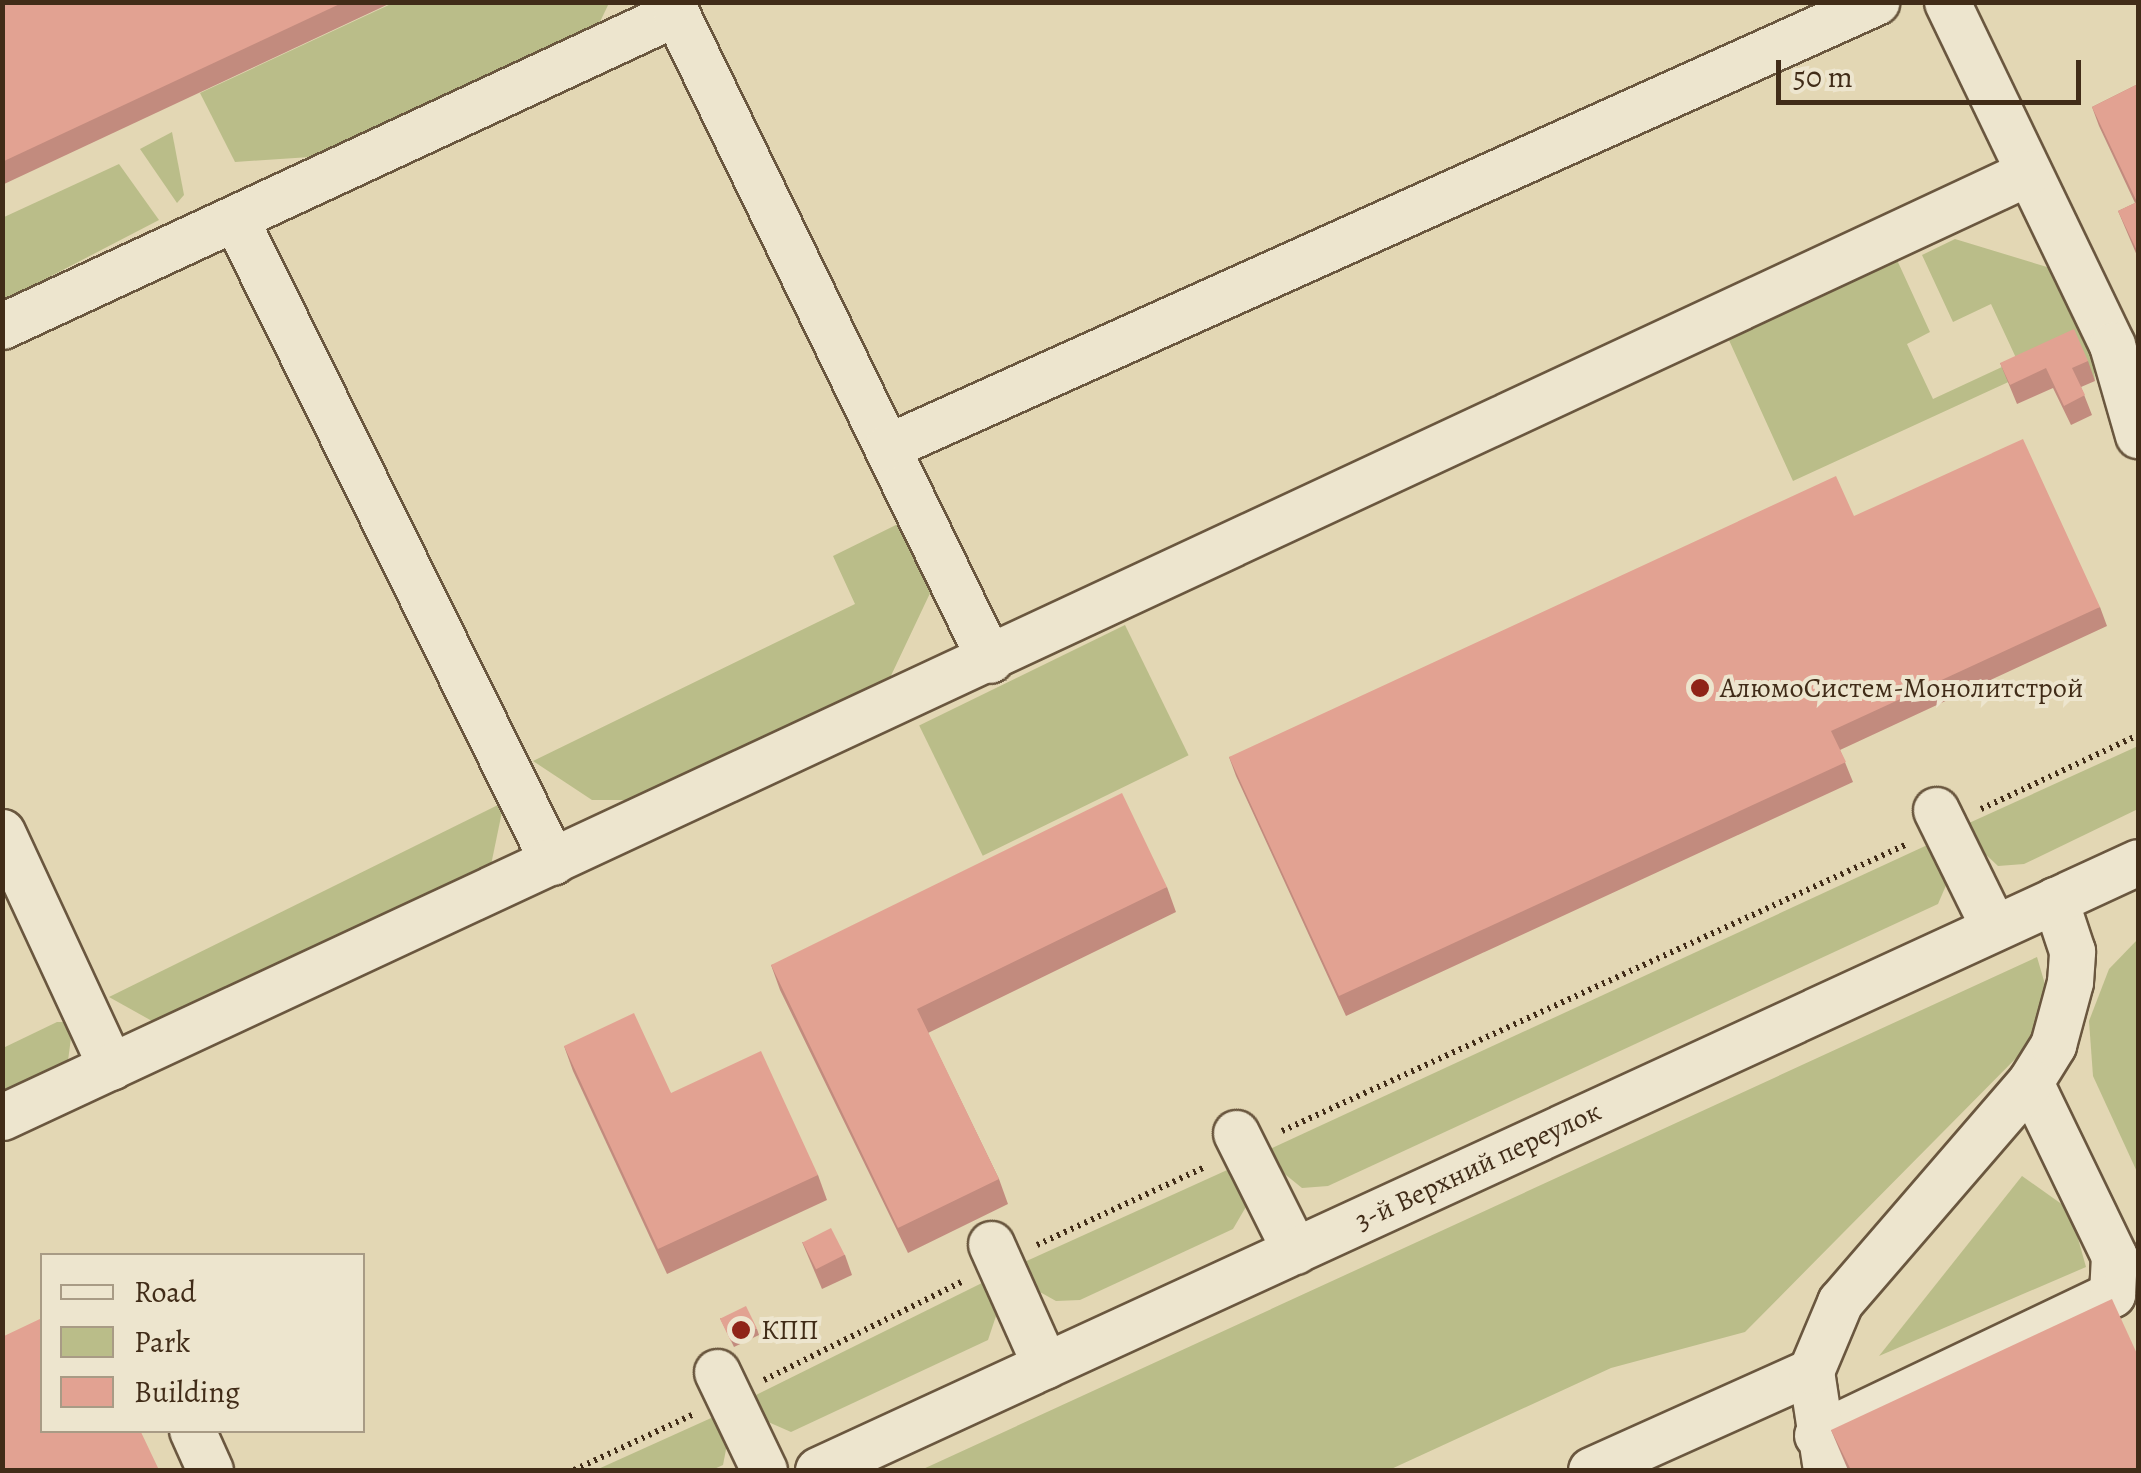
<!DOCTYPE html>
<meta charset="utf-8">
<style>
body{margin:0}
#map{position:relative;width:2141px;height:1473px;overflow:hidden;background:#e3d7b4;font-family:Alegreya,serif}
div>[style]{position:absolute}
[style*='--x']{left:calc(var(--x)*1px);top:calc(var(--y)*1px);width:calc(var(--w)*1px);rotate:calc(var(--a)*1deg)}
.green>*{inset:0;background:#babd89;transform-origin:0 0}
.path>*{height:6px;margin-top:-3px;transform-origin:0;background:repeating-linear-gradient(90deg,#412c18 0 2.5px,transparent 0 7.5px)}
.roads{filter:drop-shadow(2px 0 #6a573f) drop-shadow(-2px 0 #6a573f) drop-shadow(0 2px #6a573f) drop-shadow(0 -2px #6a573f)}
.minor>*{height:45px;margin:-22.5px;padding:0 22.5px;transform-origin:22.5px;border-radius:22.5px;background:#ede5ce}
.wall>*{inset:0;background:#c28b7e}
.building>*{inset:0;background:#e2a292;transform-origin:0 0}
.dots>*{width:28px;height:28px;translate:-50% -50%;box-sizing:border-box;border:5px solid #ede5ce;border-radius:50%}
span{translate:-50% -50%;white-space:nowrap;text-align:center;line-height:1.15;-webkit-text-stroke:8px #ede5ce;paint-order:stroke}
.poi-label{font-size:28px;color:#412c18}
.left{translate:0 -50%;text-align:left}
.street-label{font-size:28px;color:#412c18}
.frame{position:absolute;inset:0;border:5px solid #412c18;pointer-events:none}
.legend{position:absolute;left:40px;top:1253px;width:325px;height:180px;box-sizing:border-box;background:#ede5ce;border:2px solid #a89b85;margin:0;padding:12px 18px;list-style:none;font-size:30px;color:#412c18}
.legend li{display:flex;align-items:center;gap:20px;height:50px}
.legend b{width:50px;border:2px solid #a89b85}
.scale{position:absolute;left:1776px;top:60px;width:305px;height:45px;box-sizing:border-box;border:5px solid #412c18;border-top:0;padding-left:12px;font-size:30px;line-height:35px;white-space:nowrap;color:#412c18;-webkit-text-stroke:8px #ede5ce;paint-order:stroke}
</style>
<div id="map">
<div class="green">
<div style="clip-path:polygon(393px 3px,609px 3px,599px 24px,310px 157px,235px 162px,200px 93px)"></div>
<div style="clip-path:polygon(172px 132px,184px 195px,177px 203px,140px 149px)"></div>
<div style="clip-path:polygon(119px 164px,159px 220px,3px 301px,2px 218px)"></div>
<div style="clip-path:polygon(1955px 239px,2057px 270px,2091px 344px,2095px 381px,2080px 349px,1793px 481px,1728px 338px,1897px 260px,1930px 332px,1907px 344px,1933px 399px,2017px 360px,1991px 304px,1953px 322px,1922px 255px)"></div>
<div style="clip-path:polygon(902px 522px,932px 589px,888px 682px,633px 800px,592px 800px,533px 761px,855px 604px,833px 556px)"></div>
<div style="left:1125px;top:625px;width:145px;height:229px;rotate:64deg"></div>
<div style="clip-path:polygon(2138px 746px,2138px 809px,2024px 864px,1998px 866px,1982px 851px,1969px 823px)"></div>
<div style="clip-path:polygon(504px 802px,491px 865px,152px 1021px,109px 997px)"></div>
<div style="clip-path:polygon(1936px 841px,1950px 876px,1938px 904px,1328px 1186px,1302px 1188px,1281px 1171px,1270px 1149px)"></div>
<div style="clip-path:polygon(2138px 939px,2138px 1174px,2093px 1076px,2089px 1021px,2109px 969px)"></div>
<div style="clip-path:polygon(2037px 957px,2049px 998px,2037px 1037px,1745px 1332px,1611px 1368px,1389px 1470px,921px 1470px)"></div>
<div style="clip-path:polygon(57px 1022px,73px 1022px,68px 1061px,3px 1091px,3px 1048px)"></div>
<div style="clip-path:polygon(1236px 1166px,1247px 1205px,1233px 1229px,1080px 1300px,1056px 1301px,1031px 1287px,1020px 1264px)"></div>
<div style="clip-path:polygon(2022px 1176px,2070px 1210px,2086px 1267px,1879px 1356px)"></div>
<div style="clip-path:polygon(990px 1279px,998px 1310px,988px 1340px,791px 1432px,766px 1421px,752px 1397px)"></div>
<div style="clip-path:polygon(720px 1414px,728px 1439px,723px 1465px,712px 1470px,596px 1470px)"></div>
</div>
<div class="path">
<div style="--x:1981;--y:809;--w:174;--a:-25.2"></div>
<div style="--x:1282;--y:1131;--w:688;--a:-24.66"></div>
<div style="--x:1037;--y:1245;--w:187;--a:-24.9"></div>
<div style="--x:764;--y:1380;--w:222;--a:-26.4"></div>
<div style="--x:574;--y:1470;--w:132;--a:-25"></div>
</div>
<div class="roads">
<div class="minor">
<div style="--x:1947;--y:2;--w:381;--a:64.3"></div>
<div style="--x:2112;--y:345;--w:94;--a:73.9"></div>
<div style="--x:235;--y:218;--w:718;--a:63.72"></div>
<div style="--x:2;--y:326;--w:743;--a:-24.91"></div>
<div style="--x:676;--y:13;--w:719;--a:64.11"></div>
<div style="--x:887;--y:447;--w:1085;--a:-24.23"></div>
<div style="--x:1936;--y:810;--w:129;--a:63.8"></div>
<div style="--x:2;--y:832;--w:259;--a:65.1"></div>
<div style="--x:2;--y:1117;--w:2234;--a:-24.99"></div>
<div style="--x:1236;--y:1133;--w:132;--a:63.4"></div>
<div style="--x:991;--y:1244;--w:133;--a:65.9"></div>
<div style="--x:717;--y:1372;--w:109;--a:64.4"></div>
<div style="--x:192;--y:1430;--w:44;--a:65.8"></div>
<div style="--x:1817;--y:1435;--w:327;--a:-25.5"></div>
<div style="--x:2112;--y:1294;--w:38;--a:-87"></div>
<div style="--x:2114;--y:1256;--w:193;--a:-115.8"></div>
<div style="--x:2030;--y:1082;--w:44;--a:-58.1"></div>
<div style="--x:2053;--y:1045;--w:65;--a:-74.9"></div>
<div style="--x:2070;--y:982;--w:31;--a:-86"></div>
<div style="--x:2072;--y:951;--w:54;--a:-108.4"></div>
<div style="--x:818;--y:1470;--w:1453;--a:-24.73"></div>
<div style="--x:1591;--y:1470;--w:241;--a:-24.2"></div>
<div style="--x:1826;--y:1470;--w:100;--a:-98.6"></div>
<div style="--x:1811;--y:1371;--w:75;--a:-67.2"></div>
<div style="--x:1840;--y:1302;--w:291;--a:-49.2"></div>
</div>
</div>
<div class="wall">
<div style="clip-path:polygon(2px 2px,393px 2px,2px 185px)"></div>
<div style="clip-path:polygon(2138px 84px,2138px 258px,2118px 211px,2135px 203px,2099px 126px,2092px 107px)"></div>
<div style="clip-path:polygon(2088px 361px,2095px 381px,2081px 387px,2092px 415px,2071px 425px,2053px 388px,2017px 404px,2000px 363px)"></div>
<div style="clip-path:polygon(2100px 607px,2107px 626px,1840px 750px,1853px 782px,1346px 1016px,1236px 776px,1229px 757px)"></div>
<div style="clip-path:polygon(1167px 887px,1176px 912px,928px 1033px,999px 1179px,1008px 1204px,908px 1253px,780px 990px,771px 965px)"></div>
<div style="clip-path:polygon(564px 1046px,671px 1093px,818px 1175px,827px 1200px,667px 1274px,573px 1071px)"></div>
<div style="clip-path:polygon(802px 1242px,845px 1255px,852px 1275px,822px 1289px)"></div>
<div style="clip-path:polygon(720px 1318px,757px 1329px,759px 1335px,734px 1347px)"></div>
<div style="clip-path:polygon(1831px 1430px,2138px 1470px,1848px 1470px)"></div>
</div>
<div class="building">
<div style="clip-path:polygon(2px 2px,344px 2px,2px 162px)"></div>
<div style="clip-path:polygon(2138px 84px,2138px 253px,2118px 211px,2137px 202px,2092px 107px)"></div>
<div style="clip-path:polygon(2074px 329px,2088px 361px,2072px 368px,2085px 395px,2064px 406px,2046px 368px,2010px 385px,2000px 363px)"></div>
<div style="clip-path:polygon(2023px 439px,2100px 607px,1831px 731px,1846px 762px,1339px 996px,1229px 757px,1836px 476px,1854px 516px)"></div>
<div style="clip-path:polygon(1122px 793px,1167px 887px,917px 1009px,999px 1179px,898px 1228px,771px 965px)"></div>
<div style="clip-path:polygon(634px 1013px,671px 1093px,761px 1051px,818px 1175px,658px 1249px,564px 1046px)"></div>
<div style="left:831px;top:1228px;width:30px;height:32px;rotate:63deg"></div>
<div style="clip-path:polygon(2112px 1299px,2138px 1356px,2138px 1470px,1851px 1470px,1831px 1430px)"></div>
<div style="left:746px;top:1306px;width:25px;height:29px;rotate:64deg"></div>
<div style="clip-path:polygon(42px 1318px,42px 1430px,140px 1430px,159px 1470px,2px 1470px,2px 1337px)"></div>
</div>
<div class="dots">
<div style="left:1700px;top:688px;background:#8f2418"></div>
<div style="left:741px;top:1330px;background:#8f2418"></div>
</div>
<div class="poi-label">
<span class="left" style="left:1720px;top:688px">АлюмоСистем-Монолитстрой</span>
<span class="left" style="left:761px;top:1330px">КПП</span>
</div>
<div class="street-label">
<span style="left:1478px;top:1166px;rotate:-25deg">3-й Верхний переулок</span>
</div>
<div class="frame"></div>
<ul class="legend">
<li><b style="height:12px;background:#ede5ce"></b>Road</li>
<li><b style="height:28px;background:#babd89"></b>Park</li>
<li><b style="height:28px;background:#e2a292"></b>Building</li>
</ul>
<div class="scale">50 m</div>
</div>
